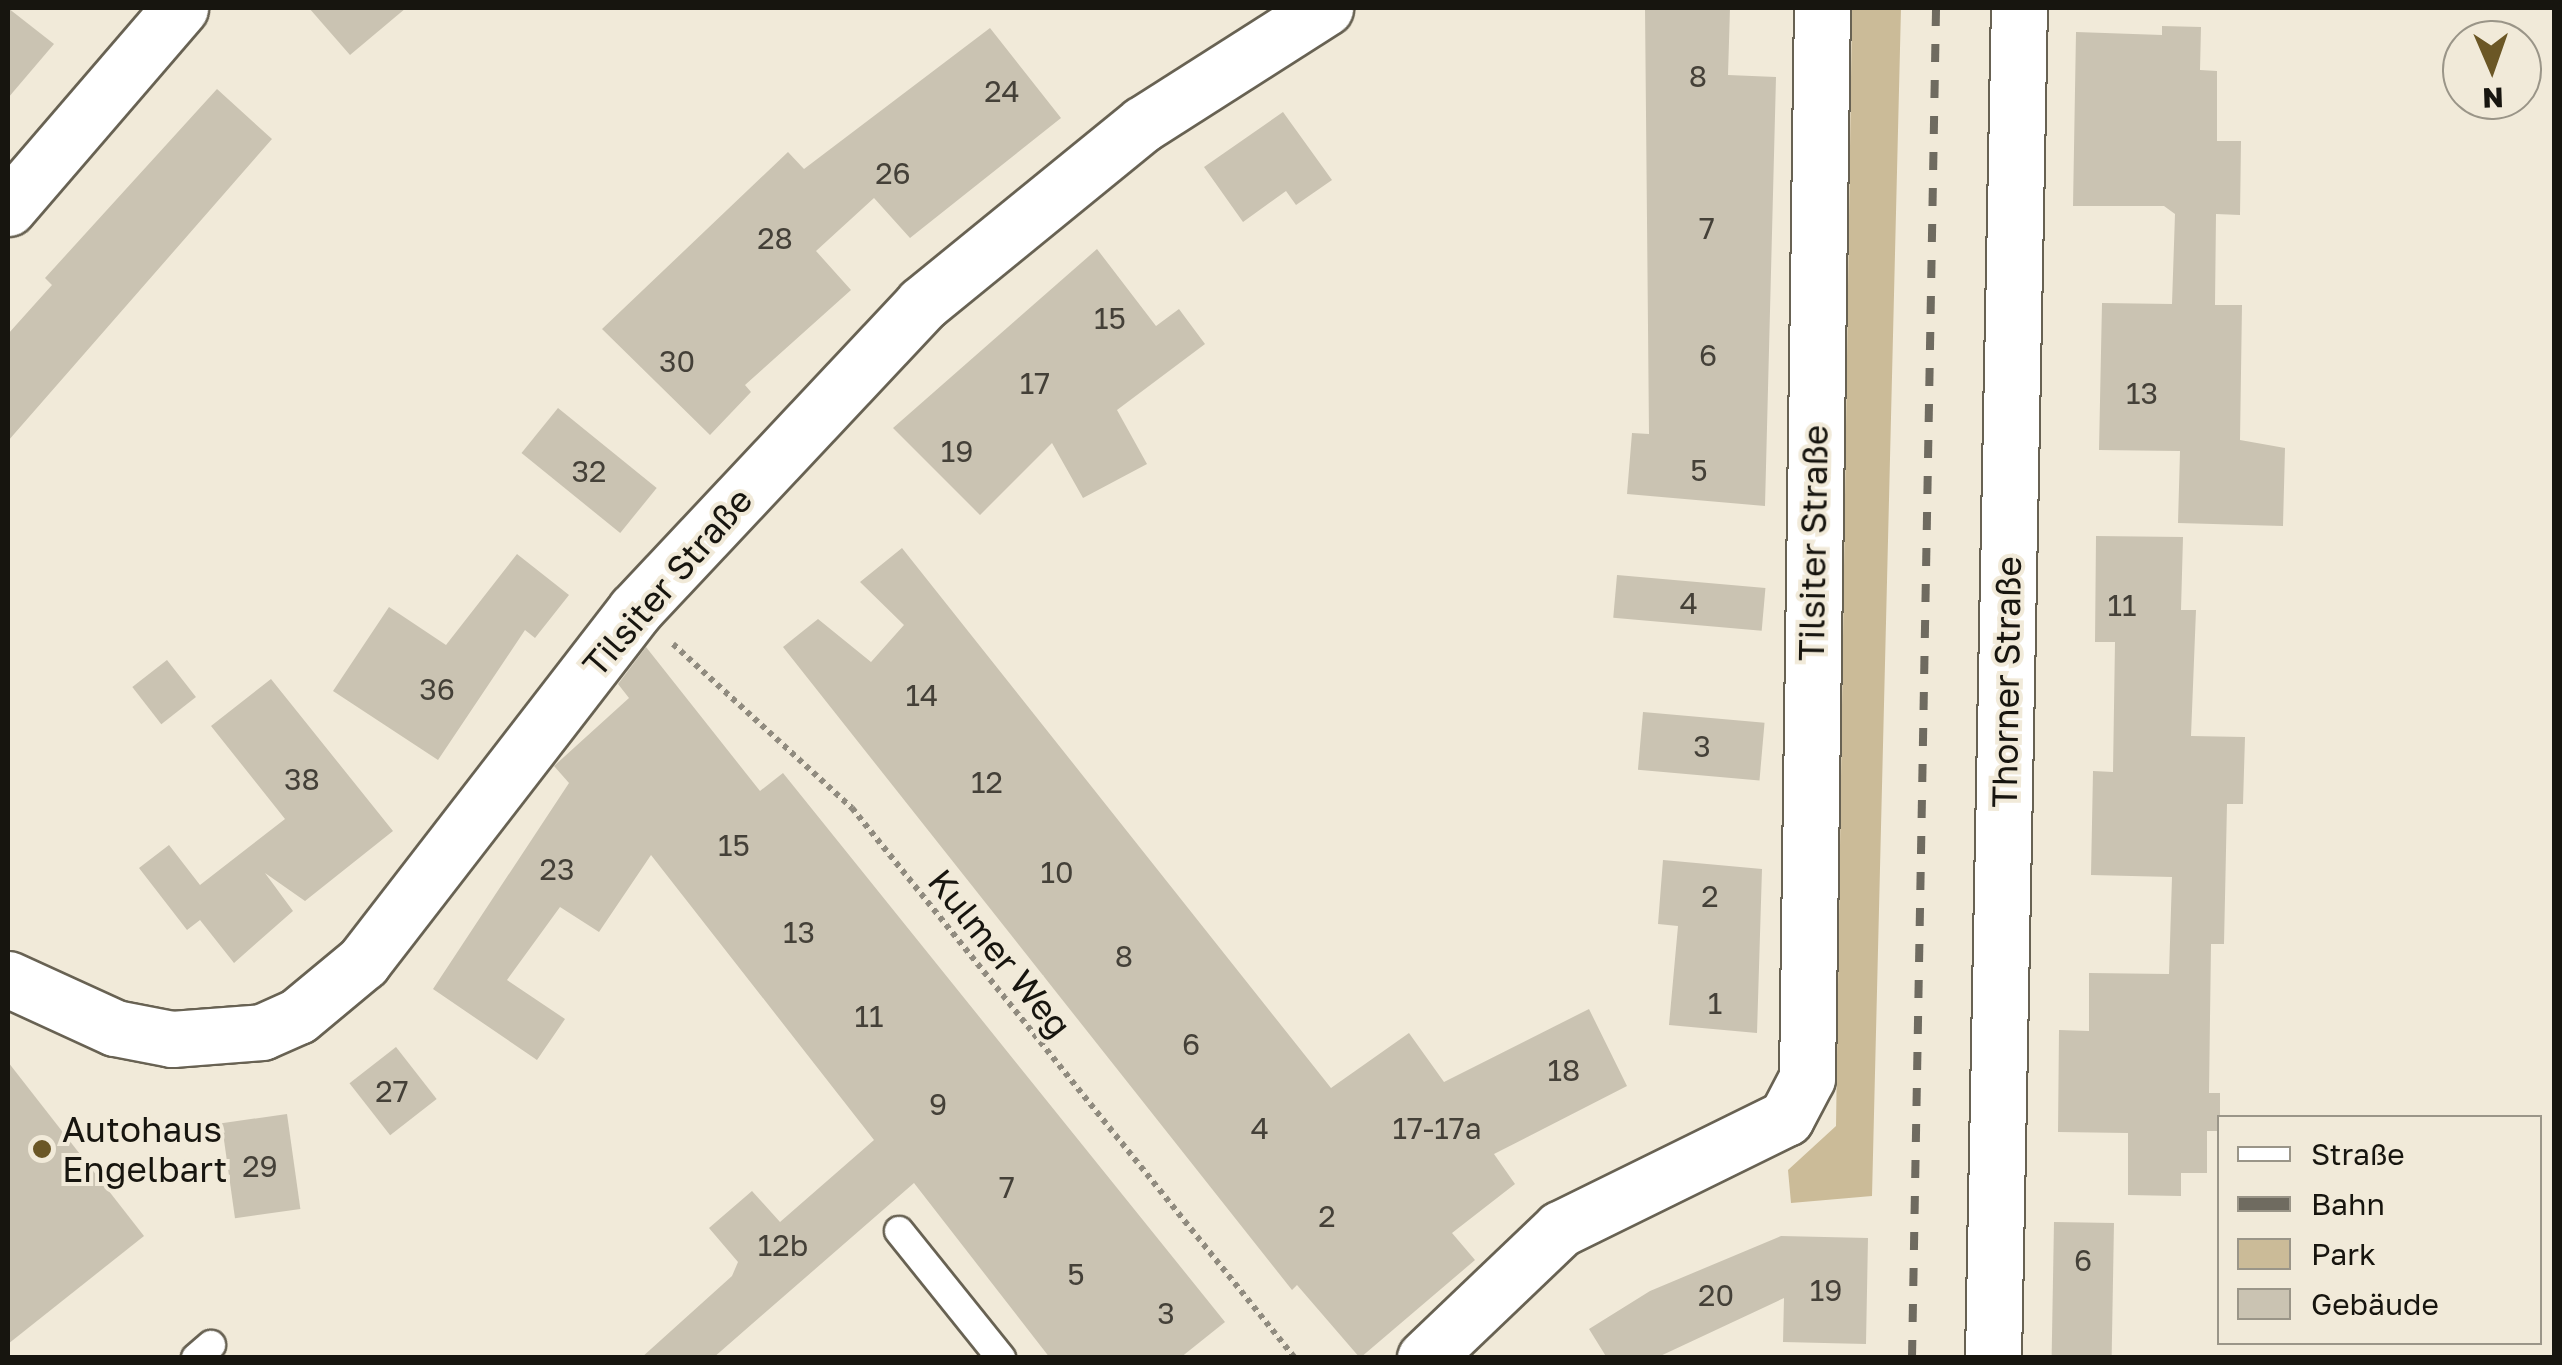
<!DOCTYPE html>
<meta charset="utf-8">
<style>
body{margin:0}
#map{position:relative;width:2562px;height:1365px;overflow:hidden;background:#f1ead9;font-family:"Golos Text",sans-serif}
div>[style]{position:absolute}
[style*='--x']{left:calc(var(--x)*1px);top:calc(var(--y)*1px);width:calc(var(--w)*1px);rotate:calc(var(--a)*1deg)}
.green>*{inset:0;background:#cbbb98}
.building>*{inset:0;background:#cac3b2;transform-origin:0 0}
.path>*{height:6px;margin-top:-3px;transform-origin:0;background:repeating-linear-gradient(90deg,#908b7f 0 5px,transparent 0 10px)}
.roads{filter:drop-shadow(2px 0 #686253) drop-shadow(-2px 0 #686253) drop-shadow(0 2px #686253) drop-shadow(0 -2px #686253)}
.service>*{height:28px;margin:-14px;padding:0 14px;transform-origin:14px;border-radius:14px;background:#fff}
.minor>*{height:55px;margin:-27.5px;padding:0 27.5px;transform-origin:27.5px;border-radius:27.5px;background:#fff}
.rail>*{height:8px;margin-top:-4px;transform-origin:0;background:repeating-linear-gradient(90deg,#6f6b60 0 18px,transparent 0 36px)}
.dots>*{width:28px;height:28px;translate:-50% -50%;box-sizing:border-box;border:5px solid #f1ead9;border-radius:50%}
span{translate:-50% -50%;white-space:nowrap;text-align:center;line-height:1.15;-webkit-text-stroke:8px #f1ead9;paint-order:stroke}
.number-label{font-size:30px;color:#444038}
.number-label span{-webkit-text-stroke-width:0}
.street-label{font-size:35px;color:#17150f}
.poi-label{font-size:35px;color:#17150f}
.left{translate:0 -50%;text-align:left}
.frame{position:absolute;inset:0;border:10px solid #17150f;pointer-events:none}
.legend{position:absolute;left:2217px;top:1115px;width:325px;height:230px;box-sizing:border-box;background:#f1ead9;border:2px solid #9a9588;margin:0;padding:12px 18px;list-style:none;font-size:30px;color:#17150f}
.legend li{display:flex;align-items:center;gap:20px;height:50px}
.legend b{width:50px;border:2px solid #9a9588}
.north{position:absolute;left:2442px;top:20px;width:100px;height:100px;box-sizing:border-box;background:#f1ead9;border:2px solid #9a9588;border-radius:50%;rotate:178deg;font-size:28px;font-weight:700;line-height:40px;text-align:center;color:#17150f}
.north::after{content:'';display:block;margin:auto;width:35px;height:45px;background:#6b5726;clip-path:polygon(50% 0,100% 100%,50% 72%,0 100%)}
</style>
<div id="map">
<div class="green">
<div style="clip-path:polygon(1852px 8px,1901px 8px,1872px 1196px,1791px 1203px,1788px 1170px,1836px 1126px)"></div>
</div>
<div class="building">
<div style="clip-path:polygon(8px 8px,54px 44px,8px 98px)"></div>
<div style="clip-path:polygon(309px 8px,406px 8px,350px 55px)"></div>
<div style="clip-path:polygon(1645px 8px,1730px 8px,1728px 75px,1776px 77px,1765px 506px,1627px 494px,1632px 433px,1649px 434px)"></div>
<div style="clip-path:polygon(2162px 26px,2201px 27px,2200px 70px,2217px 71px,2217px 141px,2241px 141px,2240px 215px,2216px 214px,2215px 305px,2242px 305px,2240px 440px,2285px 448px,2283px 526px,2178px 523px,2180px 451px,2099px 450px,2102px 303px,2172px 304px,2175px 214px,2164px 206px,2073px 206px,2076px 32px,2162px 35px)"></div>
<div style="clip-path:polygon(990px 28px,1061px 118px,910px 238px,874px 198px,816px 251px,851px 290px,745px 385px,751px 392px,710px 435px,602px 329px,788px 152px,804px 169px)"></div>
<div style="clip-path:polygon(217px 89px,272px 139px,8px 441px,8px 334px,52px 285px,45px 278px)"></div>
<div style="clip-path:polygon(1283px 112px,1332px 180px,1296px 205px,1286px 191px,1243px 222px,1204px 167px)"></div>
<div style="clip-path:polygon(1097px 249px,1156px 326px,1179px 309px,1205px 344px,1117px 410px,1147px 464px,1083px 498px,1052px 443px,980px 515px,893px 428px)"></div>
<div style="left:558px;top:408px;width:127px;height:58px;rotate:39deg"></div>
<div style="clip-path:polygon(2096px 536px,2183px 537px,2181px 610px,2196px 610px,2191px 736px,2245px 737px,2243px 804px,2227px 804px,2224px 944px,2211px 944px,2209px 1093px,2220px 1093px,2220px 1131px,2207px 1131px,2207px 1173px,2181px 1173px,2181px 1196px,2128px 1195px,2128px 1133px,2058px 1132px,2059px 1030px,2089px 1031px,2089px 973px,2169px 974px,2172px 877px,2091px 875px,2093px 771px,2113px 772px,2115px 642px,2095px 642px)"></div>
<div style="clip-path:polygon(902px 548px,1331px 1088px,1409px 1033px,1444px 1082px,1589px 1009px,1627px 1086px,1494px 1154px,1515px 1184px,1452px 1233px,1475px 1260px,1360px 1358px,1297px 1285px,1292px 1290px,783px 647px,818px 619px,871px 662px,904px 625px,860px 582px)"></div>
<div style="clip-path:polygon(517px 554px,569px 595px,535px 638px,525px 630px,438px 760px,333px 691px,389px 607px,446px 645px)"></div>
<div style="left:1617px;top:575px;width:149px;height:43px;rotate:5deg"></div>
<div style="clip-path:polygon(646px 647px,760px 791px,783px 773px,1225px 1322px,1180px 1358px,1050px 1358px,914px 1183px,713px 1358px,641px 1358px,732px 1276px,738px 1262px,709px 1228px,752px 1191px,780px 1222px,874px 1140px,651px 855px,599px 932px,560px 907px,507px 980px,565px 1019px,537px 1060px,433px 989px,569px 783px,554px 766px,629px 698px,618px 684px)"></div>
<div style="left:167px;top:660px;width:47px;height:44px;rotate:52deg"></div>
<div style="clip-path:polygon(271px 679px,393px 831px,305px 901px,265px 873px,293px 911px,234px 963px,200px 920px,187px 930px,139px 868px,169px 845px,200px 885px,285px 819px,211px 726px)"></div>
<div style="left:1643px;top:712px;width:122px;height:58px;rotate:5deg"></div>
<div style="clip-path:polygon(1663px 860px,1762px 869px,1757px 1033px,1669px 1025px,1678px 926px,1658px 924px)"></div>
<div style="left:396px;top:1047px;width:66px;height:59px;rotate:52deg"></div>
<div style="clip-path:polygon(8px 1062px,144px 1236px,8px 1344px)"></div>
<div style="left:287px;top:1114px;width:96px;height:66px;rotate:82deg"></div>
<div style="left:2054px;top:1222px;width:60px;height:136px;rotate:1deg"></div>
<div style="clip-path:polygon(1781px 1236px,1868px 1238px,1866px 1344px,1783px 1342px,1784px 1298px,1656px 1358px,1607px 1358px,1589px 1329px,1650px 1291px)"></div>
</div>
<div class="path">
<div style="--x:673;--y:644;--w:243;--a:42.5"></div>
<div style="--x:852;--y:808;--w:706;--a:51.15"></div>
</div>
<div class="roads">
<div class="service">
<div style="--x:899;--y:1231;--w:163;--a:51.2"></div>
<div style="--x:196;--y:1358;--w:20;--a:-41"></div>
</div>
<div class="minor">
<div style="--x:8;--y:208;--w:264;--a:-49.3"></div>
<div style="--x:8;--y:979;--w:118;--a:24.6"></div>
<div style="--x:115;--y:1028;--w:58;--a:10.9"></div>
<div style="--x:172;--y:1039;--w:90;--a:-4.4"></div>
<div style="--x:262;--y:1032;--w:39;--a:-24"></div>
<div style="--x:298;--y:1016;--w:85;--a:-39.7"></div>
<div style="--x:363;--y:962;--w:445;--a:-52.3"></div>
<div style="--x:635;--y:610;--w:420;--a:-46.8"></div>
<div style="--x:922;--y:304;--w:285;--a:-39.2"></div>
<div style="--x:1143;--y:124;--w:216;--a:-32.5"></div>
<div style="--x:1425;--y:1358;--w:187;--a:-43.7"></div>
<div style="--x:1560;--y:1229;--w:252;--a:-26.2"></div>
<div style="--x:1786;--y:1118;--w:45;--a:-62.3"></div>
<div style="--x:1807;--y:1078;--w:1070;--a:-89.2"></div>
<div style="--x:1993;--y:1358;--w:1350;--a:-88.9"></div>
</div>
</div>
<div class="rail">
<div style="--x:1912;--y:1358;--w:1350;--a:-88.98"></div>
</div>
<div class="dots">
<div style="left:42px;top:1149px;background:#6b5726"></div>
</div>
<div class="number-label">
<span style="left:1698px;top:76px">8</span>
<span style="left:1002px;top:91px">24</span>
<span style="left:893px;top:173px">26</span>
<span style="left:1707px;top:228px">7</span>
<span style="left:775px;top:238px">28</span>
<span style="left:1110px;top:318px">15</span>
<span style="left:1708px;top:355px">6</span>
<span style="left:677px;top:361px">30</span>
<span style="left:1035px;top:383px">17</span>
<span style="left:2142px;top:393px">13</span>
<span style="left:957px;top:451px">19</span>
<span style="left:1699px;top:470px">5</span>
<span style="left:589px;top:471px">32</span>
<span style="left:1689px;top:603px">4</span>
<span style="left:2122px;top:605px">11</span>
<span style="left:437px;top:689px">36</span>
<span style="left:922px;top:695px">14</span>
<span style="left:1702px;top:746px">3</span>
<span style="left:302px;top:779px">38</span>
<span style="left:987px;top:782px">12</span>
<span style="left:734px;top:845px">15</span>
<span style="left:557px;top:869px">23</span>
<span style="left:1057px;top:872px">10</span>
<span style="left:1710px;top:896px">2</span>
<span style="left:799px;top:932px">13</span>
<span style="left:1124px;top:956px">8</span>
<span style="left:1715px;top:1003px">1</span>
<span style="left:869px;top:1016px">11</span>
<span style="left:1191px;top:1044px">6</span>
<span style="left:1564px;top:1070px">18</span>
<span style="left:392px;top:1091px">27</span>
<span style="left:938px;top:1104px">9</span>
<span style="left:1260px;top:1128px">4</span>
<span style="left:1437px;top:1128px">17-17a</span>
<span style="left:260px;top:1166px">29</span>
<span style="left:1007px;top:1187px">7</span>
<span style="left:1327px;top:1216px">2</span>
<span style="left:783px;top:1245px">12b</span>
<span style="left:2083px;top:1260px">6</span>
<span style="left:1076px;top:1274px">5</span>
<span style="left:1826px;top:1290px">19</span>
<span style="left:1716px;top:1295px">20</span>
<span style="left:1166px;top:1313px">3</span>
</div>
<div class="street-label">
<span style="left:1813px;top:543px;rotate:-89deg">Tilsiter Straße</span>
<span style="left:667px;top:582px;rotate:-49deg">Tilsiter Straße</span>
<span style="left:2006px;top:682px;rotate:-89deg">Thorner Straße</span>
<span style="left:1000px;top:953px;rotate:51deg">Kulmer Weg</span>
</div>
<div class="poi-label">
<span class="left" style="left:62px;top:1149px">Autohaus<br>Engelbart</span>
</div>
<div class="frame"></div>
<ul class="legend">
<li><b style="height:12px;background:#fff"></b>Straße</li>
<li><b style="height:12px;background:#6f6b60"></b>Bahn</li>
<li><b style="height:28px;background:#cbbb98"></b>Park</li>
<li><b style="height:28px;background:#cac3b2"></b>Gebäude</li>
</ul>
<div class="north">N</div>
</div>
